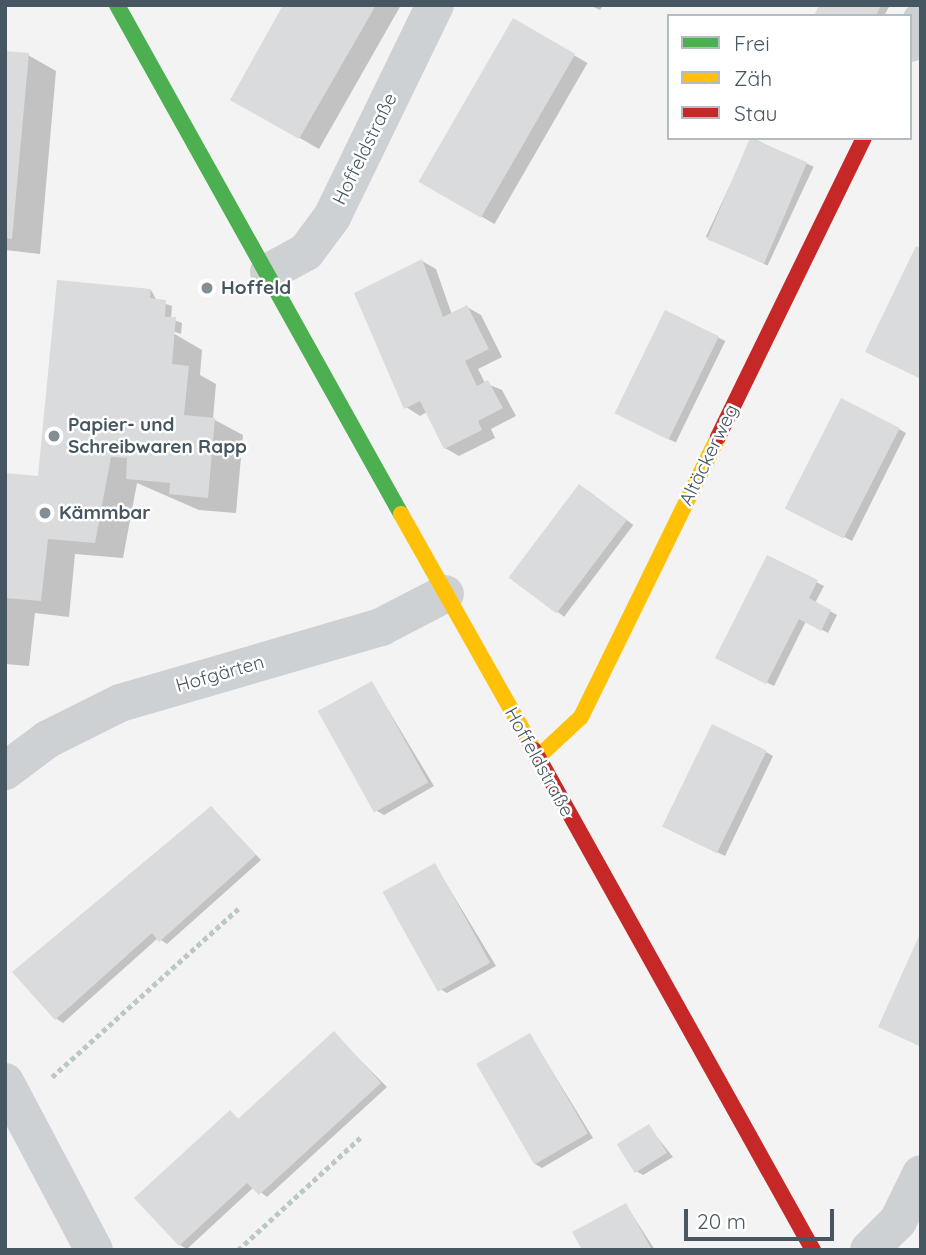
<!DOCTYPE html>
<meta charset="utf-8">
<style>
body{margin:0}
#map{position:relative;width:926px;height:1255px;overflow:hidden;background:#f3f3f3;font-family:Quicksand,sans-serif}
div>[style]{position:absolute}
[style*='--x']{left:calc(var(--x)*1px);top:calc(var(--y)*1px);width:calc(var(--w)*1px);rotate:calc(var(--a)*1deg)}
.shadow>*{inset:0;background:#0003;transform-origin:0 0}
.building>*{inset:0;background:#dadbdc;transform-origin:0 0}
.path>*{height:4.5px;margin-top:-2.25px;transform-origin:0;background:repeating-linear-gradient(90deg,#bbc8c3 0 5px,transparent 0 8.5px)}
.street>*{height:38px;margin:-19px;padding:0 19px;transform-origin:19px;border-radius:19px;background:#ced1d4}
.fast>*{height:16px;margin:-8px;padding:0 8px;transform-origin:8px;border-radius:8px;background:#4caf50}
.slow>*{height:16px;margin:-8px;padding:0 8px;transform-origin:8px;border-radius:8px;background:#ffc107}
.jam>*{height:16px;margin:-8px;padding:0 8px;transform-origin:8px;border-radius:8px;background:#c62828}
.dots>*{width:19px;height:19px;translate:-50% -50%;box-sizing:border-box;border:4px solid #fff;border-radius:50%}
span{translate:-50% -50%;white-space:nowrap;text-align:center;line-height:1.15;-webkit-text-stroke:5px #fff;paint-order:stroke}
.street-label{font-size:19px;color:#475761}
.poi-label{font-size:19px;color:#475761;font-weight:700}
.left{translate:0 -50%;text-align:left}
.frame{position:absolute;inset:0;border:7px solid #475761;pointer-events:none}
.legend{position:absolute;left:667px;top:14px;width:245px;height:126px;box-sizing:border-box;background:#fff;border:2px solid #b5bcc0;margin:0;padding:9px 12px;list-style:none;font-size:21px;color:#475761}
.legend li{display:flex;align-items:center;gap:14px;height:35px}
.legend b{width:35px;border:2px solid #b5bcc0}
.scale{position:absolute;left:684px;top:1209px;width:150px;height:32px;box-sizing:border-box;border:4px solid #475761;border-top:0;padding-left:9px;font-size:21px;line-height:24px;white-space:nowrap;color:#475761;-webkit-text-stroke:5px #fff;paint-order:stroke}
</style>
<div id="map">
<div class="shadow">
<div style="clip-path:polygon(285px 5px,401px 5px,319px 149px,232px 99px)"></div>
<div style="clip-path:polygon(589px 5px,603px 5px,600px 10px)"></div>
<div style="clip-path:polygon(821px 5px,890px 5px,884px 16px,816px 16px)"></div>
<div style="left:513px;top:20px;width:86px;height:186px;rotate:30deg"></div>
<div style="clip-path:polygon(5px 52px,28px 55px,56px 71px,40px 254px,5px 250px)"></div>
<div style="left:752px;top:138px;width:68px;height:109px;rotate:25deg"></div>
<div style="clip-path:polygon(422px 261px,436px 269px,452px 315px,467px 307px,481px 315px,502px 357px,478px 369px,485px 383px,502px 390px,516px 416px,491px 429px,495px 438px,459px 456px,445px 448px,427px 412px,420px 416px,406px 407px)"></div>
<div style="clip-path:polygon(151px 290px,157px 301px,172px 306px,171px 319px,182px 323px,181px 334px,166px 329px,202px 350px,200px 375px,216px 384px,213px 419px,243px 435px,236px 513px,199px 510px,137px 483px,123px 558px,75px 554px,69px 617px,35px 613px,29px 666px,5px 664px,5px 475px,40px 478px)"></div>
<div style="left:666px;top:312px;width:66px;height:113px;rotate:26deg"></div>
<div style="clip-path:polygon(899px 429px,906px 433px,852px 541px,795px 512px)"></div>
<div style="left:587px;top:490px;width:58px;height:115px;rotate:37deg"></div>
<div style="clip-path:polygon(767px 557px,824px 586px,815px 603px,837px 615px,828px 633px,806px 621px,774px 686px,724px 661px)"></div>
<div style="clip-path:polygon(372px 683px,434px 786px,384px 815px,377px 811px)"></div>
<div style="clip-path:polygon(766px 752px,773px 756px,725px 856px,671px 830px)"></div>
<div style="clip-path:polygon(211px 808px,261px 860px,167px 944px,158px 938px,63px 1023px,57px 1019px,15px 972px)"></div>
<div style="clip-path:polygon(435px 865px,496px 966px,447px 993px,440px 989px)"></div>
<div style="clip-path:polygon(334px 1034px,387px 1087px,267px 1197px,254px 1187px,187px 1249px,180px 1245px,230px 1112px,240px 1120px)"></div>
<div style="clip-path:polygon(530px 1035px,593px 1138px,542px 1168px,535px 1164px)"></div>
<div style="clip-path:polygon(649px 1127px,673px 1157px,643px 1175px,636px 1171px)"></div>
<div style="clip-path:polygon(626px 1205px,655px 1250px,584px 1250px)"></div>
</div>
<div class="building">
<div style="clip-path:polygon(283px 5px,376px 5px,299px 139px,230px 100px)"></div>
<div style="clip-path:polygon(819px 5px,881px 5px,876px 16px,814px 16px)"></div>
<div style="left:513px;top:18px;width:72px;height:189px;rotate:30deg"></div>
<div style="clip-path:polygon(5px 51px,29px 53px,12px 239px,5px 238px)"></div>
<div style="left:750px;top:138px;width:62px;height:110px;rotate:23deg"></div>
<div style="clip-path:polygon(916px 246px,921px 248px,921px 379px,865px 352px)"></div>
<div style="clip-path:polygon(422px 259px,443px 317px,467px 305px,489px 349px,465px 361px,477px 386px,488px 380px,503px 408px,478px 421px,482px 430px,444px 449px,420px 401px,404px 409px,354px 293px)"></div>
<div style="clip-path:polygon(57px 280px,151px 289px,150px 298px,166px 300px,165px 317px,176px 317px,172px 364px,189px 366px,184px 415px,215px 418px,208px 498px,169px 494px,170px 483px,126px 479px,127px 458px,111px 457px,95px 543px,48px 539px,41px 601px,5px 598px,5px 473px,38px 476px)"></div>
<div style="left:665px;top:310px;width:60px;height:115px;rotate:26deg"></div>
<div style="left:841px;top:398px;width:66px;height:124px;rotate:27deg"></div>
<div style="left:579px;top:484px;width:60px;height:117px;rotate:37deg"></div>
<div style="clip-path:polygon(767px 555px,818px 580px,809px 598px,831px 610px,821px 631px,799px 619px,766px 684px,715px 658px)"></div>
<div style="left:372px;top:681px;width:116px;height:62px;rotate:61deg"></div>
<div style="left:712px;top:724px;width:61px;height:114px;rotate:26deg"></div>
<div style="clip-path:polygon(211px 806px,256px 855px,159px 942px,152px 933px,55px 1020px,12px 972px)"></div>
<div style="left:435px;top:863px;width:114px;height:60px;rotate:61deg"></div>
<div style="clip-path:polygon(919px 936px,921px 937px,921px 1047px,878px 1027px)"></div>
<div style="clip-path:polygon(334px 1031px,381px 1083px,259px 1195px,247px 1183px,179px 1246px,134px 1198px,230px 1110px,238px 1119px)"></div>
<div style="left:530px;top:1033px;width:116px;height:62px;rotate:60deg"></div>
<div style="left:649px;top:1124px;width:34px;height:38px;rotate:58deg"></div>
<div style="clip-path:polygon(626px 1203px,652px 1250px,582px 1250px,572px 1232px)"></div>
</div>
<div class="path">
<div style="--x:52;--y:1077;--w:251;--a:-42.1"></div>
<div style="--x:238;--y:1250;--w:166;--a:-42.6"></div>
</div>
<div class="street">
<div style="--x:910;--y:43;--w:25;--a:-63"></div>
<div style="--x:269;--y:272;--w:42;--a:-28.4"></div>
<div style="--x:306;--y:252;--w:44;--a:-53.4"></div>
<div style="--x:332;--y:217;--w:236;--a:-64.1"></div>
<div style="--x:5;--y:771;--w:54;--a:-36.7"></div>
<div style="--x:48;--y:739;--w:80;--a:-26.6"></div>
<div style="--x:120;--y:703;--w:272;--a:-16.2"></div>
<div style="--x:381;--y:627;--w:72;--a:-27.3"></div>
<div style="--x:5;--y:1082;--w:190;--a:62.1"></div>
<div style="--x:869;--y:1250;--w:41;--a:-45"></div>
<div style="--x:898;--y:1221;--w:52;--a:-63.9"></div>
</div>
<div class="fast">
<div style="--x:117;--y:5;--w:583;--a:60.84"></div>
</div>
<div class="slow">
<div style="--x:401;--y:514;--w:271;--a:60.6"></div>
<div style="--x:537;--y:758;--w:60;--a:-43"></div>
<div style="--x:581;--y:717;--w:312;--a:-63.9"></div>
</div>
<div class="jam">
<div style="--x:718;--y:437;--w:333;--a:-64"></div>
<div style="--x:534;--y:750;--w:573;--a:60.84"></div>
</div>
<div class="dots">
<div style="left:207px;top:288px;background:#838e94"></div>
<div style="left:54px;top:436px;background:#838e94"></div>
<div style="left:45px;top:513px;background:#838e94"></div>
</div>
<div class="street-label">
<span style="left:365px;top:149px;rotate:-64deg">Hoffeldstraße</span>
<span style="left:709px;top:455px;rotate:-64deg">Altäckerweg</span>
<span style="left:220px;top:674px;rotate:-16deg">Hofgärten</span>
<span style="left:539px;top:762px;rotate:61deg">Hoffeldstraße</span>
</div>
<div class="poi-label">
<span class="left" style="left:221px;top:288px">Hoffeld</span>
<span class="left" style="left:68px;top:436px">Papier- und<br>Schreibwaren Rapp</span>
<span class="left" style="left:59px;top:513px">Kämmbar</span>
</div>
<div class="frame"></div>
<ul class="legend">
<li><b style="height:9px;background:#4caf50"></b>Frei</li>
<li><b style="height:9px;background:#ffc107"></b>Zäh</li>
<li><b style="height:9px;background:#c62828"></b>Stau</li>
</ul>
<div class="scale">20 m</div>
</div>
